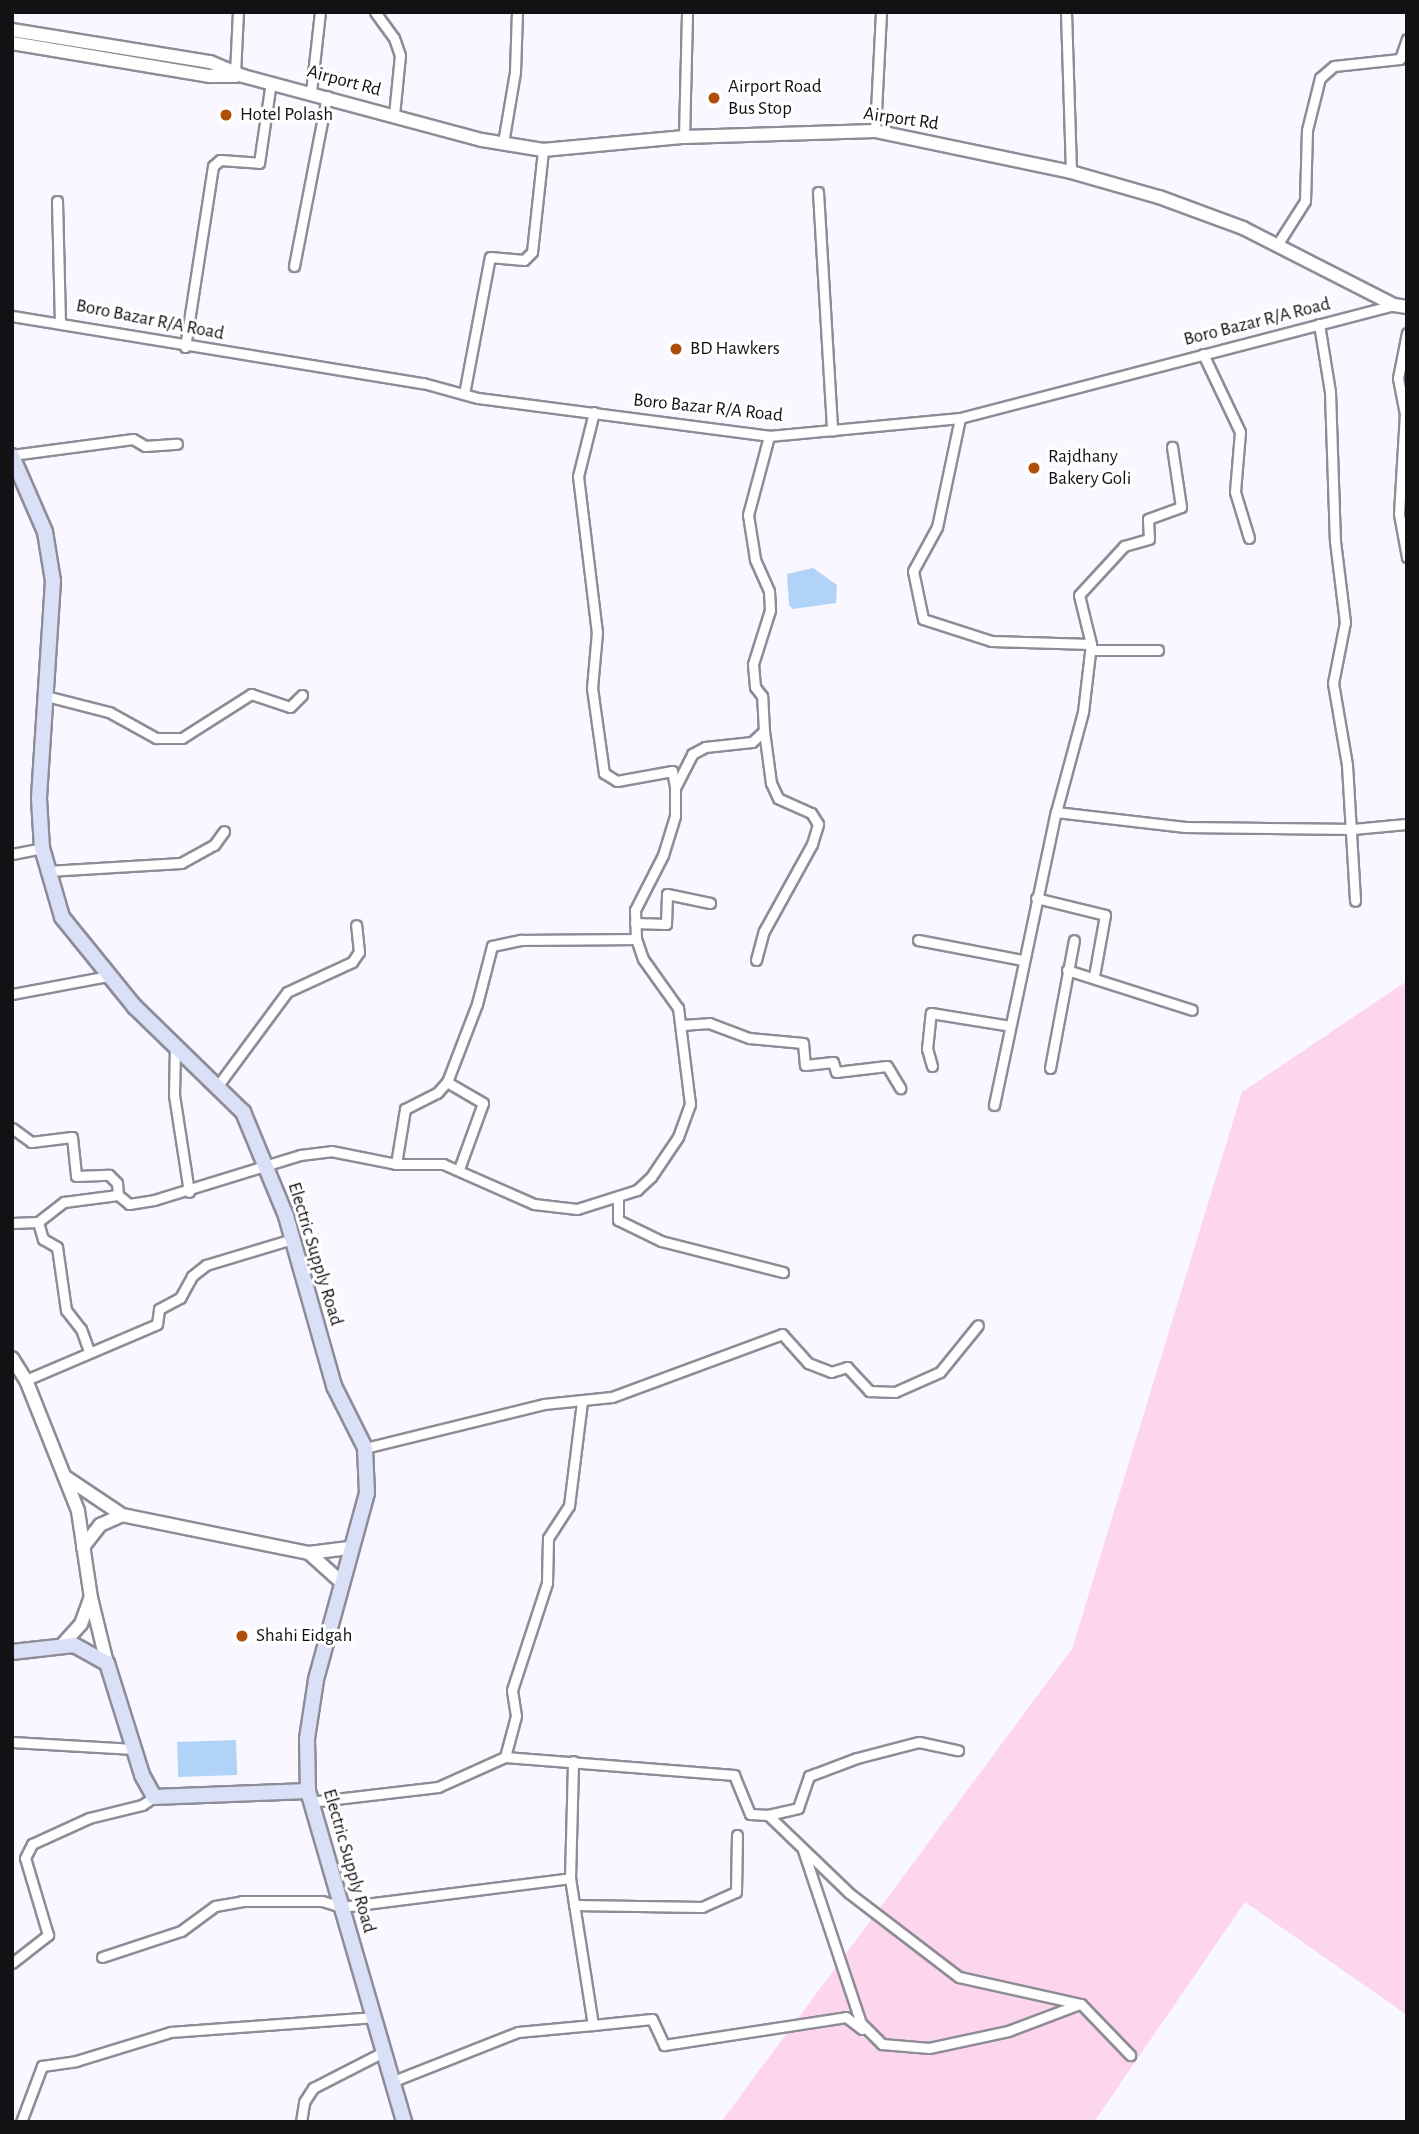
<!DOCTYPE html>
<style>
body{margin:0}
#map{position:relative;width:1419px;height:2134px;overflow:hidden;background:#f9f7ff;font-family:"Alegreya Sans",sans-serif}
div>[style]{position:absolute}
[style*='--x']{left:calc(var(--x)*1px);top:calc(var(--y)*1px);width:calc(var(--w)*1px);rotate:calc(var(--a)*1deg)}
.green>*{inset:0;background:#fdd6ee}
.water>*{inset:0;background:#b2d3f8;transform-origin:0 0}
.roads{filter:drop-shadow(2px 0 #8e8c96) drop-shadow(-2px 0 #8e8c96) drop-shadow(0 2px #8e8c96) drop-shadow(0 -2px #8e8c96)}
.street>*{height:9px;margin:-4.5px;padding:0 4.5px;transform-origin:4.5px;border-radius:4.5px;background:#fff}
.secondary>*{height:12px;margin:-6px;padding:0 6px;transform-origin:6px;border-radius:6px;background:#fff}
.primary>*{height:14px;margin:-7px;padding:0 7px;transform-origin:7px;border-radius:7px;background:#d9e0f8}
.dots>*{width:19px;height:19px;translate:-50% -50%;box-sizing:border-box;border:4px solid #fff;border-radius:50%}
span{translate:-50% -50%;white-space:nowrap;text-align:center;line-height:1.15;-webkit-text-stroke:6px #fff;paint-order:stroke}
.street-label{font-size:19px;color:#121114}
.poi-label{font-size:19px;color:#121114}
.left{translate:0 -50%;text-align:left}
.frame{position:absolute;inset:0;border:14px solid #121114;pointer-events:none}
</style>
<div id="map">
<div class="green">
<div style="clip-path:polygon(1407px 981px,1407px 2015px,1245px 1902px,1094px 2122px,721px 2122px,1072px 1649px,1242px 1092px)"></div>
</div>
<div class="water">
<div style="clip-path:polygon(813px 568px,837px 585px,836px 603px,793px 609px,789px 605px,787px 574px)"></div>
<div style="left:236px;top:1740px;width:35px;height:59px;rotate:88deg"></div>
</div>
<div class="roads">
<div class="street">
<div style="--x:375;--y:12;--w:32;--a:54"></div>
<div style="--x:394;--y:38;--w:18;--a:71"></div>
<div style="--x:400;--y:55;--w:60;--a:95.7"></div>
<div style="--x:1066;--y:12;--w:160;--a:88.2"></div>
<div style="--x:235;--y:73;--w:61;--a:-87.2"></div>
<div style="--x:311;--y:92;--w:81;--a:-83.6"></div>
<div style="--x:875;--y:131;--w:119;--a:-87.1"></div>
<div style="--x:684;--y:137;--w:125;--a:-88.6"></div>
<div style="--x:503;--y:143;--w:72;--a:-80.4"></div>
<div style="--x:515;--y:72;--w:60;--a:-88.1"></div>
<div style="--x:818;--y:192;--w:239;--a:86.6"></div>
<div style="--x:57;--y:201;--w:119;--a:88.6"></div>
<div style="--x:1277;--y:245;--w:52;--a:-57.5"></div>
<div style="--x:1305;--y:201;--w:71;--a:-88.4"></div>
<div style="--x:1307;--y:130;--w:54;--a:-76"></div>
<div style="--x:1320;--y:78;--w:18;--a:-41"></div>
<div style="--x:1334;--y:66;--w:66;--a:-6.1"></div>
<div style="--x:1400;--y:59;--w:21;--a:-71"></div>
<div style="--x:294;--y:266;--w:173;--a:-79"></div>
<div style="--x:12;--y:316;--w:416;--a:9.3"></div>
<div style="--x:423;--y:383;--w:57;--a:15.3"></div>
<div style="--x:478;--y:398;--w:293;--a:7.4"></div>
<div style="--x:769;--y:436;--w:192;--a:-5.4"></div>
<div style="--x:960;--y:418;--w:448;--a:-14.6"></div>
<div style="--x:1319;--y:324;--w:69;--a:80.8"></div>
<div style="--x:1330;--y:392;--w:149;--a:88.1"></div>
<div style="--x:1335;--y:541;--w:82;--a:83"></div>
<div style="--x:1345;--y:622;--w:62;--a:101.1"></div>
<div style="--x:1333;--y:683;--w:83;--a:80.3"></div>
<div style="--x:1347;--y:765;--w:136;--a:86.6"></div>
<div style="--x:1407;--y:333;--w:46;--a:101.3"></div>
<div style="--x:1398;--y:378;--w:36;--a:79"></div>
<div style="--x:1405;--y:413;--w:101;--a:93.4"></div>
<div style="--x:1399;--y:514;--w:44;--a:79.5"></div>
<div style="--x:185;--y:347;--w:183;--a:-81.2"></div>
<div style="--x:213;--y:166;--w:9;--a:-41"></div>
<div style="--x:220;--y:160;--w:39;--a:4"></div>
<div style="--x:259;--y:163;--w:82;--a:-81.6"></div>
<div style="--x:1203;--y:354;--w:86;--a:64.6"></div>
<div style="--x:1240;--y:432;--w:60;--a:94.8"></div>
<div style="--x:1235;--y:492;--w:48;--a:73.1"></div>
<div style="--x:464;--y:394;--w:139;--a:-79.3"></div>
<div style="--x:490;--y:257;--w:34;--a:5"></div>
<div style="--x:524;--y:260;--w:11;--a:-45"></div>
<div style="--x:532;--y:252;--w:103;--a:-83.8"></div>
<div style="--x:594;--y:412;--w:66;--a:104"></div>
<div style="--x:578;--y:476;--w:157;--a:83.1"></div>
<div style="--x:597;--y:632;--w:56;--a:95.1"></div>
<div style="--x:592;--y:688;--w:86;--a:82"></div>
<div style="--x:604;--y:773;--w:15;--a:32"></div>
<div style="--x:617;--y:781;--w:56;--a:-10.3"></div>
<div style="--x:672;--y:771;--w:16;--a:79"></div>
<div style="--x:960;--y:418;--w:111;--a:101.9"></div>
<div style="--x:937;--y:527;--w:50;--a:118.6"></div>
<div style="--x:913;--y:571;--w:49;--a:78.2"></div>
<div style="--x:923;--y:619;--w:71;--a:17.9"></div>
<div style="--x:991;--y:641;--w:100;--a:1.7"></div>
<div style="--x:12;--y:455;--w:122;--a:-7.5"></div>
<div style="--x:133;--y:439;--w:14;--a:30"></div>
<div style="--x:145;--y:446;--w:32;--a:-4"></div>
<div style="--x:1092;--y:650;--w:66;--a:0"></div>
<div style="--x:46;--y:696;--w:65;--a:14.3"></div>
<div style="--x:109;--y:712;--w:54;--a:29"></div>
<div style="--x:156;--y:738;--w:26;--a:0"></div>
<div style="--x:182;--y:738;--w:82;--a:-32.5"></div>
<div style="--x:251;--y:694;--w:41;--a:18.4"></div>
<div style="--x:290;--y:707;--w:17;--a:-45"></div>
<div style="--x:1056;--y:812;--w:130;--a:6.6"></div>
<div style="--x:1185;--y:827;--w:168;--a:0.7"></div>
<div style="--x:1353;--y:829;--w:53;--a:-5.4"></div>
<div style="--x:12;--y:854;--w:31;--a:-11"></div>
<div style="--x:48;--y:871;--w:133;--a:-3.4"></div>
<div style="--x:181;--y:863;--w:38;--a:-29"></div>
<div style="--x:214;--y:845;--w:17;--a:-54"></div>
<div style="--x:1036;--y:898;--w:71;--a:13.8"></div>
<div style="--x:1105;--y:915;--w:62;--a:100.2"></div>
<div style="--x:635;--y:923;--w:31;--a:2"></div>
<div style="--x:666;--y:924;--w:30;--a:-88"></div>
<div style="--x:667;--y:894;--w:44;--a:11.8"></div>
<div style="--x:918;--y:940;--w:107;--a:10.8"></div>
<div style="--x:756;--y:960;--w:30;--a:-75"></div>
<div style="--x:764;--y:931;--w:99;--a:-61.1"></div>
<div style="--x:812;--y:844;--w:21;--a:-73"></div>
<div style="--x:818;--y:824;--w:13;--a:-122"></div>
<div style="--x:811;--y:813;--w:36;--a:-156"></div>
<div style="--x:778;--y:798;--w:17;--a:-115"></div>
<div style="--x:771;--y:783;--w:52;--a:-97.7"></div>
<div style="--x:1067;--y:970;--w:131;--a:17.7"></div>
<div style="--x:12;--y:994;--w:98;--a:-10.6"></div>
<div style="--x:682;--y:1025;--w:27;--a:-4"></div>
<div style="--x:709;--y:1023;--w:43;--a:20.6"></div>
<div style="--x:749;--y:1038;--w:54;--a:5.3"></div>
<div style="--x:803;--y:1043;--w:22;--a:85"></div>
<div style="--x:805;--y:1065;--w:28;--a:-6"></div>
<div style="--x:833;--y:1062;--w:10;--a:73"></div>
<div style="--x:836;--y:1072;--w:51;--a:-6.7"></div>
<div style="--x:887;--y:1066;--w:26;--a:59"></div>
<div style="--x:175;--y:1045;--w:50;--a:91.1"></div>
<div style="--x:174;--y:1095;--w:98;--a:81.2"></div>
<div style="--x:932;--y:1066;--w:18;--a:-106"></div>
<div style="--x:927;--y:1049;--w:36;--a:-84"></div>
<div style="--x:931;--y:1013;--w:80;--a:9.3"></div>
<div style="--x:1050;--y:1068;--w:130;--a:-79.4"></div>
<div style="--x:219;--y:1084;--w:114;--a:-53.5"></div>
<div style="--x:287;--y:992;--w:72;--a:-24.8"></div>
<div style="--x:352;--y:962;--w:12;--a:-55"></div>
<div style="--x:359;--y:952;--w:27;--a:-96"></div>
<div style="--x:994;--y:1105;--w:299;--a:-78.1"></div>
<div style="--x:1056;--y:812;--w:104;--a:-74.9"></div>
<div style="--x:1083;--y:712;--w:68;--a:-83.3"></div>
<div style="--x:1091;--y:644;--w:50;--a:-103.8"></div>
<div style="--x:1079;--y:595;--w:67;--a:-47.4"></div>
<div style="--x:1124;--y:546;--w:26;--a:-16"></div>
<div style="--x:1149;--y:539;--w:20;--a:-93"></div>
<div style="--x:1148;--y:519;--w:35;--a:-20"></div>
<div style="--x:1181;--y:507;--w:61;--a:-98.5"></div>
<div style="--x:12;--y:1128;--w:24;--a:36"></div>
<div style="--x:31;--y:1142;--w:41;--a:-7"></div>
<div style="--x:72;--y:1137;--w:39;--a:84"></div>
<div style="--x:76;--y:1176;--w:33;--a:-2"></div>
<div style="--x:109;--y:1175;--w:11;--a:45"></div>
<div style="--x:117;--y:1183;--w:12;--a:85"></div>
<div style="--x:396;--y:1164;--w:56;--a:-80.7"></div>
<div style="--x:405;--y:1109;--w:36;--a:-27"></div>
<div style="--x:437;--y:1093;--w:15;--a:-48"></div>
<div style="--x:459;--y:1169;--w:70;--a:-70"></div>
<div style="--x:483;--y:1103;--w:42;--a:-149.7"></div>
<div style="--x:447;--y:1082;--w:84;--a:-69"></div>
<div style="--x:477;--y:1004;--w:60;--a:-75.5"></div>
<div style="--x:492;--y:946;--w:30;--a:-12"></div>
<div style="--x:521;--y:940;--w:115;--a:-0.5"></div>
<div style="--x:618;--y:1197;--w:23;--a:90"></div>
<div style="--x:618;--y:1220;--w:48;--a:26"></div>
<div style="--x:661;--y:1241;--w:126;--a:14.3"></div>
<div style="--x:38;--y:1222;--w:18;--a:74"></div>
<div style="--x:43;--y:1239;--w:16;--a:30"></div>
<div style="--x:57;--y:1247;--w:64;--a:81.9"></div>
<div style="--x:66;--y:1310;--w:24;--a:52"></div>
<div style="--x:81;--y:1329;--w:23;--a:70"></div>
<div style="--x:12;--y:1223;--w:26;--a:-2"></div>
<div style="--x:38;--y:1222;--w:33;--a:-38"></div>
<div style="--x:64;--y:1202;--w:54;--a:-7.4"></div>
<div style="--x:118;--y:1195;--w:14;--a:39"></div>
<div style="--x:129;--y:1204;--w:25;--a:-9"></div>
<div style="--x:154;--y:1200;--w:153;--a:-17.1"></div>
<div style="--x:300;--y:1155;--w:31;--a:-7"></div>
<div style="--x:331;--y:1151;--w:66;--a:11.3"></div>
<div style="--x:396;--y:1164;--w:47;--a:0"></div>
<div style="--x:443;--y:1164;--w:99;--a:23.7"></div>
<div style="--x:534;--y:1204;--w:43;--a:6.6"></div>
<div style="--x:577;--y:1209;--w:63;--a:-17.6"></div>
<div style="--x:637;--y:1190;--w:19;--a:-43"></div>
<div style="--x:651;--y:1177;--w:48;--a:-56"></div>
<div style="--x:678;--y:1137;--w:35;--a:-70"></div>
<div style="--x:690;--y:1104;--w:97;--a:-97.1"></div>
<div style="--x:678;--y:1008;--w:60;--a:-125.5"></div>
<div style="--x:643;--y:959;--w:21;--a:-109"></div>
<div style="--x:636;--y:939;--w:29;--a:-92"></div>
<div style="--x:635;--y:910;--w:62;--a:-63"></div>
<div style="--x:663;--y:855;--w:41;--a:-72.9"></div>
<div style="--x:675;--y:816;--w:28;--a:-90"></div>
<div style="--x:675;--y:788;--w:38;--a:-63"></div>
<div style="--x:692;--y:754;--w:15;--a:-28"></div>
<div style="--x:705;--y:747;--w:47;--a:-6.1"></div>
<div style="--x:752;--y:742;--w:16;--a:-43"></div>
<div style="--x:764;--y:731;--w:35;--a:-93"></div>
<div style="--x:762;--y:696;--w:11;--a:-128"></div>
<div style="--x:755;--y:687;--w:23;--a:-95"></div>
<div style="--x:753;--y:664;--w:57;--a:-72.5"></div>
<div style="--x:770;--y:610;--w:19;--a:-93"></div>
<div style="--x:769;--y:591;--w:35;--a:-114"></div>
<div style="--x:755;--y:559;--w:45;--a:-99"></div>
<div style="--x:748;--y:515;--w:82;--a:-75.1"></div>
<div style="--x:26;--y:1380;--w:142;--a:-23.1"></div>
<div style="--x:157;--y:1324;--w:15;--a:-82"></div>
<div style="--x:159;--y:1309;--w:24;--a:-28"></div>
<div style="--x:180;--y:1298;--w:25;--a:-61"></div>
<div style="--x:192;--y:1276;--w:18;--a:-38"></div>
<div style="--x:206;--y:1265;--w:90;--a:-16.8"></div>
<div style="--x:365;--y:1448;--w:184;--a:-13.8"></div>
<div style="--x:544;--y:1404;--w:68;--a:-5.9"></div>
<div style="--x:612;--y:1397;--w:181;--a:-20.3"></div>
<div style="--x:782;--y:1334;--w:39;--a:48"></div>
<div style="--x:808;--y:1363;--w:25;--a:21"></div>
<div style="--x:831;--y:1372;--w:17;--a:-17"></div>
<div style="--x:847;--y:1367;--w:33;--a:47"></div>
<div style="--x:869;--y:1391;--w:26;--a:2"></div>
<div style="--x:895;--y:1392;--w:49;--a:-24"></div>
<div style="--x:940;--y:1372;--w:60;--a:-51"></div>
<div style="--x:12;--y:1742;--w:122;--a:3.3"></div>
<div style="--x:505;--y:1757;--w:42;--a:-75"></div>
<div style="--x:516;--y:1716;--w:26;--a:-99"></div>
<div style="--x:512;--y:1690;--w:113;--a:-71.9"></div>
<div style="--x:547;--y:1583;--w:45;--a:-88.7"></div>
<div style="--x:548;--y:1538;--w:38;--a:-57"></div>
<div style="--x:569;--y:1506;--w:106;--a:-82.9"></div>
<div style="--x:310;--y:1802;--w:129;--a:-6.7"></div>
<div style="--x:438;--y:1787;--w:73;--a:-24.1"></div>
<div style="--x:505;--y:1757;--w:230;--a:4.5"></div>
<div style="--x:734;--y:1775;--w:42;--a:67.7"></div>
<div style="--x:750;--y:1814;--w:18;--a:3"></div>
<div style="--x:768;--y:1815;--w:31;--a:-13"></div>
<div style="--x:798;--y:1808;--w:34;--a:-71"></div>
<div style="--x:809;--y:1776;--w:51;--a:-20.6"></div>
<div style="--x:857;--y:1758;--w:64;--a:-14.5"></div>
<div style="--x:919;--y:1742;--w:40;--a:12"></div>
<div style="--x:768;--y:1815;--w:112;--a:43.9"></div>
<div style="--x:849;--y:1893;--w:138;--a:37.4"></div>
<div style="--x:959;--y:1977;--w:125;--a:12.5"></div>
<div style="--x:1081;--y:2004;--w:71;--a:46.1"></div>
<div style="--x:803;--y:1850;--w:182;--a:71.5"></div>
<div style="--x:861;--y:2023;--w:30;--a:45"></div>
<div style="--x:882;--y:2044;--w:47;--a:4.9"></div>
<div style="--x:929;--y:2048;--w:81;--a:-12.1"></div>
<div style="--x:1008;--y:2031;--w:77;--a:-20.6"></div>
<div style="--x:574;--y:1905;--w:128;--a:0.9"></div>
<div style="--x:702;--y:1907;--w:37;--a:-24"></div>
<div style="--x:736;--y:1892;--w:57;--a:-89"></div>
<div style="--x:102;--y:1957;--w:83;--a:-18.2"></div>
<div style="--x:181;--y:1931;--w:42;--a:-36.3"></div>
<div style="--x:215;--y:1906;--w:27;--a:-10"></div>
<div style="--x:242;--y:1901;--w:80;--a:0"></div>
<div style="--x:322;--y:1901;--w:21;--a:17"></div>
<div style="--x:342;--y:1907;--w:230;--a:-7.2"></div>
<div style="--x:570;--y:1878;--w:117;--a:-88.5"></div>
<div style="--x:12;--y:1963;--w:46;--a:-37.9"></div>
<div style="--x:48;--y:1935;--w:80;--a:-106.6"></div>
<div style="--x:25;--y:1858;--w:16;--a:-63"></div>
<div style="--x:32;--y:1844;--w:63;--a:-24.5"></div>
<div style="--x:89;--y:1818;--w:55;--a:-13.8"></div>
<div style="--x:142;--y:1805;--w:14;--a:-34"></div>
<div style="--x:593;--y:2025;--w:59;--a:-5.8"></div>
<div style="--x:652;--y:2019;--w:29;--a:65"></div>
<div style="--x:664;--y:2045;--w:184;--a:-8.7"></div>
<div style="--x:846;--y:2017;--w:20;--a:37"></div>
<div style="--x:391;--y:2082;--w:136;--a:-21.5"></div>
<div style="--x:518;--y:2032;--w:75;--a:-5.3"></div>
<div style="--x:593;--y:2025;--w:149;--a:-98.9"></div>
<div style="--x:21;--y:2122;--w:60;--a:-69.4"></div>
<div style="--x:42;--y:2066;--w:34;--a:-8"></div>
<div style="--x:76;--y:2061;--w:99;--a:-17"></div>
<div style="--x:171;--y:2032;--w:204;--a:-4.2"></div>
<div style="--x:301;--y:2122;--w:20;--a:-81"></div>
<div style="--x:304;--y:2102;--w:17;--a:-57"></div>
<div style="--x:313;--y:2088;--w:79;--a:-27.2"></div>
</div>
<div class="secondary">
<div style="--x:12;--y:30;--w:201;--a:9.2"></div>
<div style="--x:210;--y:62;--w:36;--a:23"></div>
<div style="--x:243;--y:76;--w:247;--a:15"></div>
<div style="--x:482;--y:140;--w:62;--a:9.3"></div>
<div style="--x:543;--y:150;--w:142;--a:-5.3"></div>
<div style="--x:684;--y:137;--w:191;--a:-1.8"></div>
<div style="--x:875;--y:131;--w:200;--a:11.8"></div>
<div style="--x:1071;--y:172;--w:91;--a:15.9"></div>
<div style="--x:1159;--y:197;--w:90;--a:20.3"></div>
<div style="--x:1243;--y:228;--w:169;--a:27"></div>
<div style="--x:1394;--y:305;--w:13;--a:9"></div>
<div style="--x:12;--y:43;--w:201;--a:9.5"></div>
<div style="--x:210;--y:76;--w:26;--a:0"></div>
<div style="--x:12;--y:1358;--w:26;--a:58"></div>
<div style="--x:26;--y:1380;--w:141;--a:68.3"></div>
<div style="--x:78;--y:1511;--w:88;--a:81.5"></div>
<div style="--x:91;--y:1598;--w:67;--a:76.2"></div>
<div style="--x:67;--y:1478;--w:66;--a:33.9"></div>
<div style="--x:122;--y:1515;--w:191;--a:11.5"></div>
<div style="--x:309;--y:1553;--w:40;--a:-7.1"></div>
<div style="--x:83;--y:1547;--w:28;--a:-52"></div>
<div style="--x:100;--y:1525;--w:24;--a:-24"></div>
<div style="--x:309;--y:1553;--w:43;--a:42.2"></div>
<div style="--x:62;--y:1645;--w:28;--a:-48"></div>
<div style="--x:81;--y:1624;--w:27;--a:-70"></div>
</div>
<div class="primary">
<div style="--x:12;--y:456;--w:83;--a:66.5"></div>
<div style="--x:45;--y:532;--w:50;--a:80.7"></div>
<div style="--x:53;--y:581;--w:218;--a:93.7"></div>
<div style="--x:39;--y:799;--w:49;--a:86.5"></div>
<div style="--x:42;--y:848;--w:72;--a:73.8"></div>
<div style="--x:62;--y:917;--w:116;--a:51"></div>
<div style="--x:135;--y:1007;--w:151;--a:44.2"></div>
<div style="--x:243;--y:1112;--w:113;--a:67.5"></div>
<div style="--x:286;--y:1216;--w:177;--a:74.2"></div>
<div style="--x:334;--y:1386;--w:69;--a:63.4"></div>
<div style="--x:365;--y:1448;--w:45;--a:87.5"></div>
<div style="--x:367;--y:1493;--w:194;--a:105.3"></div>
<div style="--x:316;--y:1680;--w:60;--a:98.7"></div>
<div style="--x:307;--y:1739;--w:52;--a:88.9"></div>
<div style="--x:308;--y:1791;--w:345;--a:73.8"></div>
<div style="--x:12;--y:1652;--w:62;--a:-6.4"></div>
<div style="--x:74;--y:1645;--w:38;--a:29"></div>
<div style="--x:107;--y:1663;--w:117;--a:72.6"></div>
<div style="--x:142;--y:1775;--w:25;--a:61"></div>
<div style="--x:154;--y:1797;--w:154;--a:-2.2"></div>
</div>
</div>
<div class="dots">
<div style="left:714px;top:98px;background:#af4e09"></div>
<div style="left:226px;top:115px;background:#af4e09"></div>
<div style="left:676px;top:349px;background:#af4e09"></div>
<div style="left:1034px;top:468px;background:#af4e09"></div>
<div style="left:242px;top:1636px;background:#af4e09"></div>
</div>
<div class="street-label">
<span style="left:344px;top:81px;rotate:15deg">Airport Rd</span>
<span style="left:901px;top:119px;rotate:8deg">Airport Rd</span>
<span style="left:150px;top:320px;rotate:11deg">Boro Bazar R/A Road</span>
<span style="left:1257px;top:322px;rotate:-14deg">Boro Bazar R/A Road</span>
<span style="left:708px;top:408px;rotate:6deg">Boro Bazar R/A Road</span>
<span style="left:315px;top:1254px;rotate:73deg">Electric Supply Road</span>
<span style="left:349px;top:1861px;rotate:74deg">Electric Supply Road</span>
</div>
<div class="poi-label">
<span class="left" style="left:728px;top:98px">Airport Road<br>Bus Stop</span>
<span class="left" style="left:240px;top:115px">Hotel Polash</span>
<span class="left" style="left:690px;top:349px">BD Hawkers</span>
<span class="left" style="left:1048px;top:468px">Rajdhany<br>Bakery Goli</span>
<span class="left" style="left:256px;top:1636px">Shahi Eidgah</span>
</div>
<div class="frame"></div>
</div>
